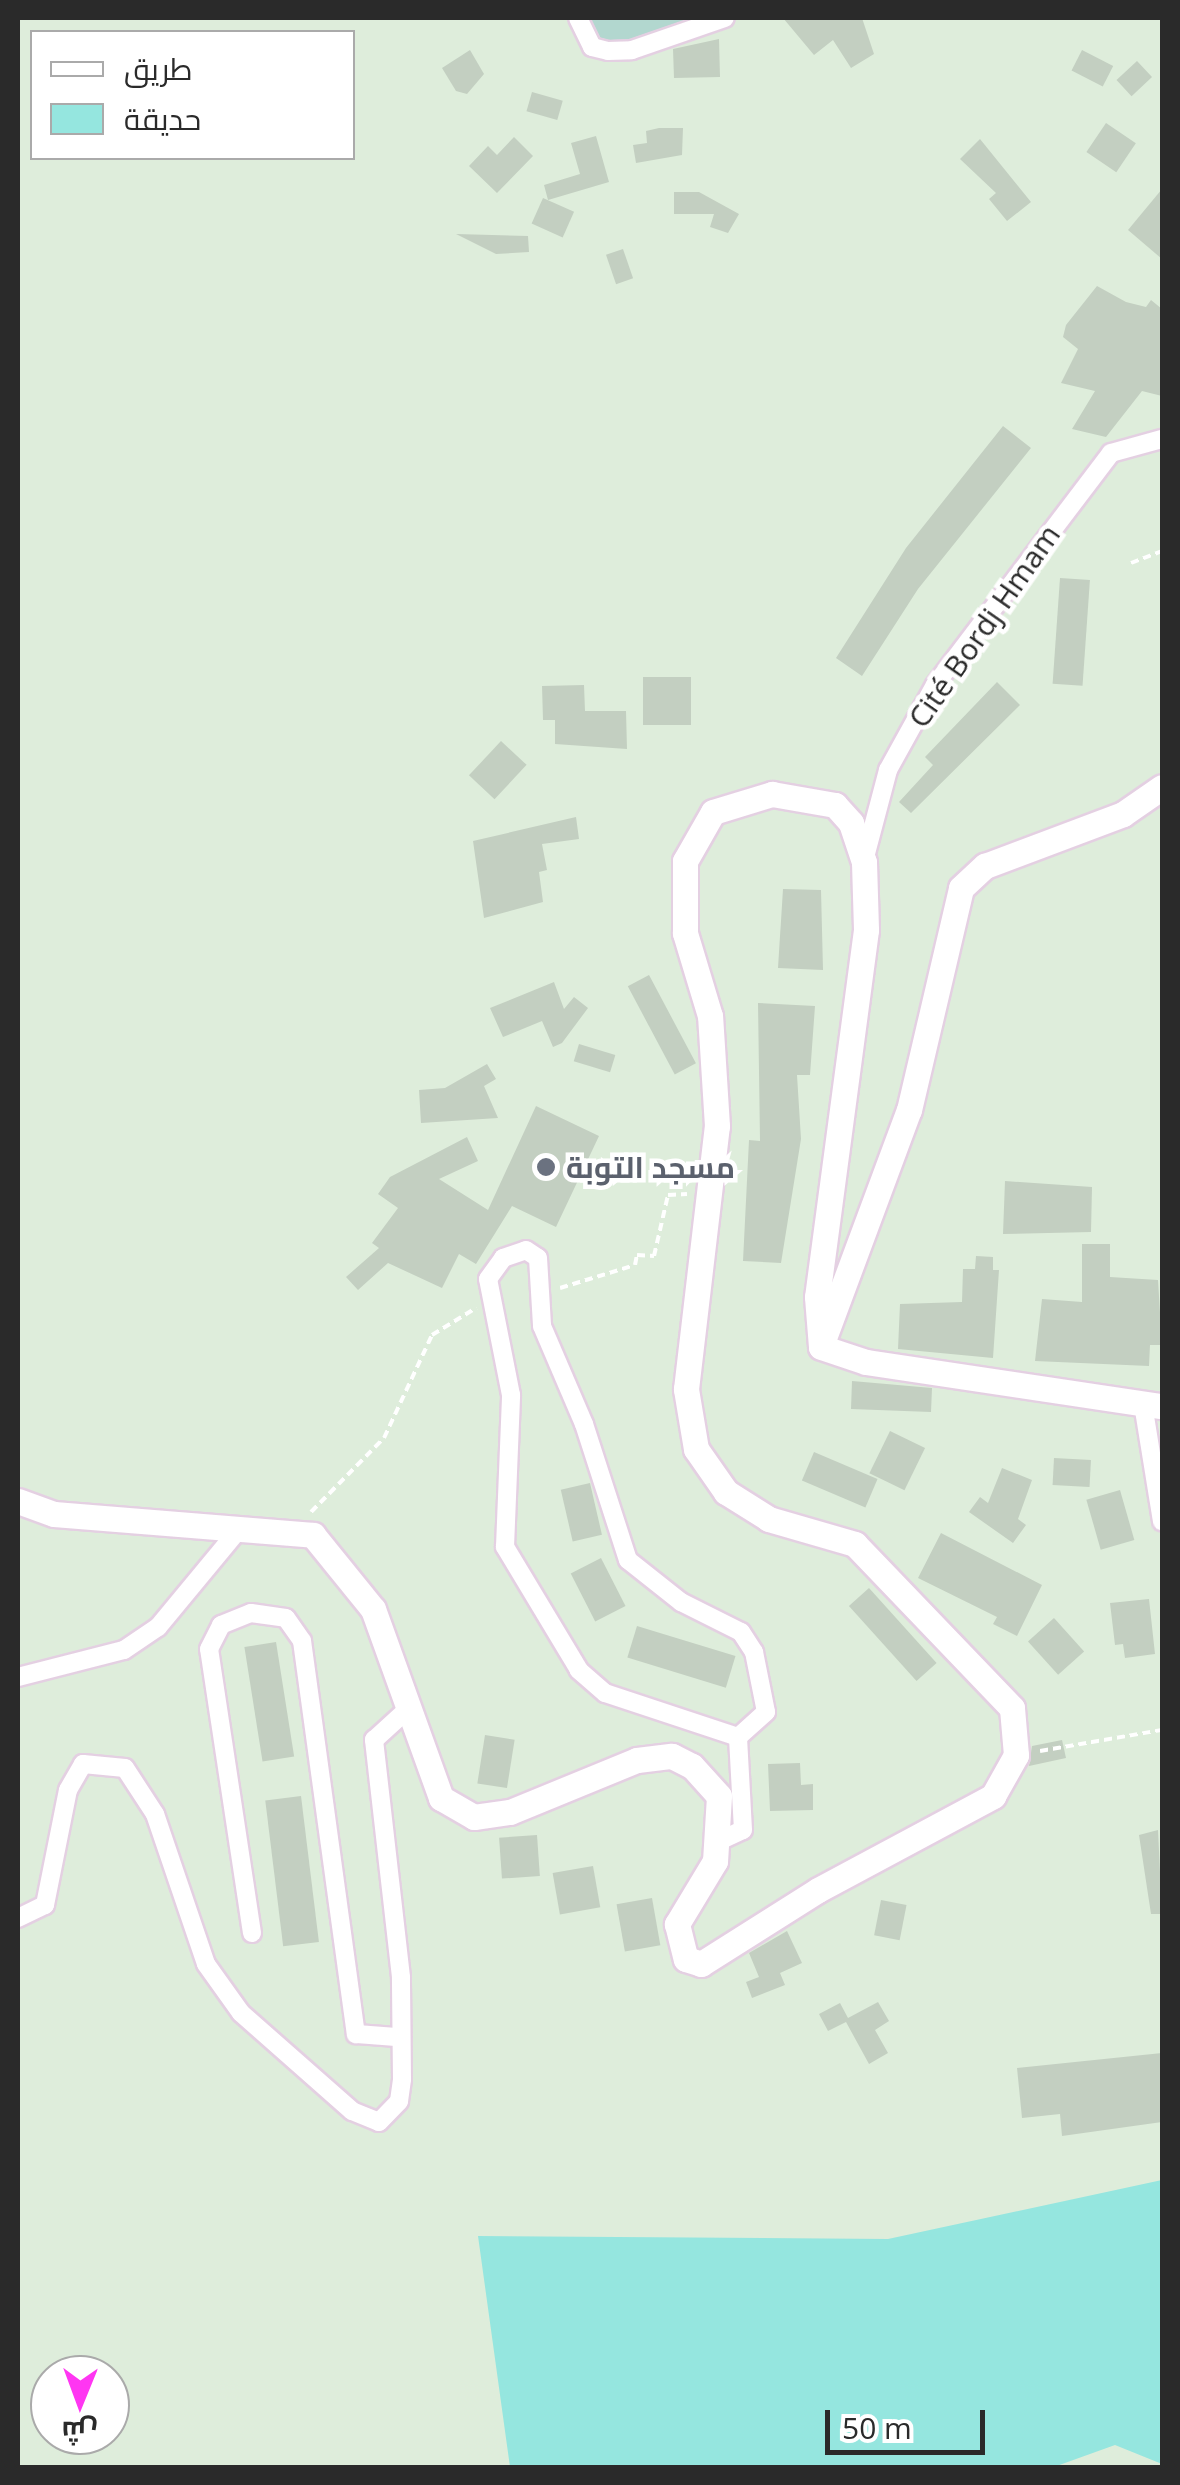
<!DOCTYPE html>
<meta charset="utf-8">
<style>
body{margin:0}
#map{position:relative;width:1180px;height:2485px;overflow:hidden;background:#deeddb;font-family:"Open Sans",Cairo,sans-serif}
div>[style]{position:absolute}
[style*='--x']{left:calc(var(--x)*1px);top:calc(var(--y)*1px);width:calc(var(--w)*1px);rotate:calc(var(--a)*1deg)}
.green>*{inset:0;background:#95e6df}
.cemetery>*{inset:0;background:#b2d7cf}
.building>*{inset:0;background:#c3cfc1;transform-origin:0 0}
.path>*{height:4px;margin-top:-2px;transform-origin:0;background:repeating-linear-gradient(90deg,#fff 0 8px,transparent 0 13px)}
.roads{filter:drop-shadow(2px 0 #e4d0e2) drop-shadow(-2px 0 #e4d0e2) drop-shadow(0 2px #e4d0e2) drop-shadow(0 -2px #e4d0e2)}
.street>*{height:18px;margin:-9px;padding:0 9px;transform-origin:9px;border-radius:9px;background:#fff}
.secondary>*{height:25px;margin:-12.5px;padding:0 12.5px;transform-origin:12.5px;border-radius:12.5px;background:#fff}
.dots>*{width:28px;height:28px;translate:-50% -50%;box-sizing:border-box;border:5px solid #fff;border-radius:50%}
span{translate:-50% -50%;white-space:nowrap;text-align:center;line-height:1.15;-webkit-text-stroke:9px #fff;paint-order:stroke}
.street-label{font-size:30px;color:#2a2a2a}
.worship-label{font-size:30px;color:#5b616d;font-weight:700}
.left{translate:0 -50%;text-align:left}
.frame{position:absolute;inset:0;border:20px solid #2a2a2a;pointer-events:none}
.legend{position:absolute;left:30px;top:30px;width:325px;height:130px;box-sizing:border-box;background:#fff;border:2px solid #aaa;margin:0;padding:12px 18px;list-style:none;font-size:30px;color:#2a2a2a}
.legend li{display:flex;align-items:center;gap:20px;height:50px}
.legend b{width:50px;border:2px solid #aaa}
.north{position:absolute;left:30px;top:2355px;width:100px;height:100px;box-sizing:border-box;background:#fff;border:2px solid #aaa;border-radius:50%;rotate:181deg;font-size:28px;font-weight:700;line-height:40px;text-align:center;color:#2a2a2a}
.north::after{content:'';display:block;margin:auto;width:35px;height:45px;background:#ff36f2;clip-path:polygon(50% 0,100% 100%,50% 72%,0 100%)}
.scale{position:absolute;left:825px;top:2410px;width:160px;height:45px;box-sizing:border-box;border:5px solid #2a2a2a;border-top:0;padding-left:12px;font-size:30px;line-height:35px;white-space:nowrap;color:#2a2a2a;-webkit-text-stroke:8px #fff;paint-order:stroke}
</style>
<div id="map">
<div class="green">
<div style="clip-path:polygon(1162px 2180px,1162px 2464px,1115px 2445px,1051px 2468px,510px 2467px,478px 2236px,888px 2239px)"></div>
</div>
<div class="cemetery">
<div style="clip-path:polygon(588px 18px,706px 18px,612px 45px,596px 36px)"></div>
</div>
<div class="building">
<div style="clip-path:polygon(783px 18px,862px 18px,874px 54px,851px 68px,833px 40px,814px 55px)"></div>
<div style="clip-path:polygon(719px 39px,720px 77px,674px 78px,673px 49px)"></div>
<div style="clip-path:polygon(470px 50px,484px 74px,467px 94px,456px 91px,442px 68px)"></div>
<div style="left:1082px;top:50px;width:35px;height:23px;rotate:27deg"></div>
<div style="left:1137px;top:61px;width:22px;height:28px;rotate:47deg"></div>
<div style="left:532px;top:92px;width:32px;height:20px;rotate:16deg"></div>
<div style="left:1106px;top:123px;width:36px;height:35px;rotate:34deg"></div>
<div style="clip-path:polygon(659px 128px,683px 128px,682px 155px,636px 163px,633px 145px,647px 143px,646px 131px)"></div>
<div style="clip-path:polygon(596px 136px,609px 182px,548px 200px,544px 185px,580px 174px,571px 143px)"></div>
<div style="clip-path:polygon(514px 137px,533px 156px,497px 193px,469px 166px,488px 146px,497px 155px)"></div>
<div style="clip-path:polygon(980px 139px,1031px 202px,1007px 221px,989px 199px,996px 193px,960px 159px)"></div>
<div style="clip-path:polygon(1162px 189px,1162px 259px,1128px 230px)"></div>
<div style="clip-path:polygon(674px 192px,699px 192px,739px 214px,728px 233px,710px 227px,714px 214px,674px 214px)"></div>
<div style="left:543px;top:198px;width:34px;height:28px;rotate:24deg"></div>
<div style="clip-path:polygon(456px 234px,528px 236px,529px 252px,496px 254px)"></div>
<div style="left:623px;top:249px;width:31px;height:18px;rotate:71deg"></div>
<div style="clip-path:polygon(1097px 286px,1126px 302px,1146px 307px,1151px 300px,1162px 309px,1162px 396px,1142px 391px,1106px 437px,1072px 429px,1095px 391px,1061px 383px,1078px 349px,1063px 337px,1066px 325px)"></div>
<div style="clip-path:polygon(1003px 426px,1031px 448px,918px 589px,862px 676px,836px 658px,906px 548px)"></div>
<div style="left:1060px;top:578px;width:30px;height:106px;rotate:4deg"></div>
<div style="left:691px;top:677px;width:48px;height:48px;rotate:90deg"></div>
<div style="clip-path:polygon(997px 682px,1020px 705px,911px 813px,899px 802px,933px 765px,925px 757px)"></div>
<div style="clip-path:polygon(584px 685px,585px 711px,626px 711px,627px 749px,555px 744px,555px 720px,543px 720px,542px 686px)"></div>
<div style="left:501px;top:741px;width:35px;height:47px;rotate:43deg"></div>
<div style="clip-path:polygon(576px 817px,579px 839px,542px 844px,547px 870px,539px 872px,543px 902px,484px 918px,473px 841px)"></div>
<div style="clip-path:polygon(783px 889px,821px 890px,823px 970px,778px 968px)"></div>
<div style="left:649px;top:975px;width:100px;height:24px;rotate:62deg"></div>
<div style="clip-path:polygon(554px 982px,564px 1009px,574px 997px,588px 1008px,562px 1043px,553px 1047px,542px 1021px,503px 1037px,490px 1008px)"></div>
<div style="clip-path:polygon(758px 1003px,815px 1006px,810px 1075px,797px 1075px,801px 1139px,781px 1263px,743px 1261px,749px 1140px,760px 1141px)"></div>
<div style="left:579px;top:1044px;width:38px;height:18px;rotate:17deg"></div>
<div style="clip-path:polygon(487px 1064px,496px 1079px,484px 1086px,498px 1118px,421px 1123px,419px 1090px,445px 1088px)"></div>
<div style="clip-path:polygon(536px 1106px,599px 1136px,556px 1227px,512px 1206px,476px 1264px,459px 1254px,442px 1288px,388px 1263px,358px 1290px,346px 1277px,379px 1248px,372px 1243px,398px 1208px,378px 1194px,390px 1177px,467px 1137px,478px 1161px,439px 1179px,488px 1210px)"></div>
<div style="clip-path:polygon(1005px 1181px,1092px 1187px,1091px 1232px,1003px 1234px)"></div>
<div style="clip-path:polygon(1082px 1244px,1110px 1244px,1110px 1277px,1158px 1280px,1162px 1345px,1150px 1345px,1149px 1366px,1035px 1361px,1042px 1299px,1082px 1302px)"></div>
<div style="clip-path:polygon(976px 1256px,993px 1257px,993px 1270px,999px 1270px,993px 1358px,898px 1349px,900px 1304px,962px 1302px,963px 1269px,975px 1269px)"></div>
<div style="clip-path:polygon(852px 1381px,932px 1388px,931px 1412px,851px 1409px)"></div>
<div style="left:890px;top:1431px;width:39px;height:47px;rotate:26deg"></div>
<div style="left:814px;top:1452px;width:69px;height:31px;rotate:23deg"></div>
<div style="left:1054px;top:1458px;width:37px;height:27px;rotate:3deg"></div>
<div style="clip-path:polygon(1002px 1468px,1032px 1480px,1018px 1519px,1026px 1525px,1013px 1543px,969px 1512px,980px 1497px,988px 1503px)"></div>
<div style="left:590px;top:1483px;width:53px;height:30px;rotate:77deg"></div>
<div style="left:1120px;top:1490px;width:52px;height:35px;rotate:74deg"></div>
<div style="clip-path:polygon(941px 1533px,1042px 1585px,1017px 1636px,993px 1624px,997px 1617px,918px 1578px)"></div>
<div style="left:601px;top:1558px;width:54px;height:34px;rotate:63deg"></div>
<div style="left:869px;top:1588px;width:101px;height:27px;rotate:48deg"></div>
<div style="clip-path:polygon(1149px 1599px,1155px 1654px,1125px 1658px,1123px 1644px,1115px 1645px,1110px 1603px)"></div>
<div style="left:1054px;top:1618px;width:45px;height:35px;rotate:48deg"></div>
<div style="left:637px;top:1626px;width:103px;height:33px;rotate:17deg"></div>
<div style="left:276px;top:1642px;width:116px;height:32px;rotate:81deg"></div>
<div style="left:485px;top:1735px;width:30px;height:49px;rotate:9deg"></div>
<div style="clip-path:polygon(1062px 1740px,1066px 1758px,1029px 1766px,1032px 1746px)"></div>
<div style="clip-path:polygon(800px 1763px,801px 1785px,813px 1784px,813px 1810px,770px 1811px,768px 1764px)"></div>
<div style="left:301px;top:1796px;width:147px;height:36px;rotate:83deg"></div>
<div style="clip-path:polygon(1158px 1830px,1162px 1914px,1151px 1914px,1139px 1835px)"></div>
<div style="left:537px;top:1835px;width:41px;height:38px;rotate:86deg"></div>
<div style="left:593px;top:1866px;width:42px;height:41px;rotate:80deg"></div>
<div style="left:652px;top:1898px;width:48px;height:36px;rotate:80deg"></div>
<div style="left:881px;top:1900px;width:26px;height:36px;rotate:11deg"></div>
<div style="clip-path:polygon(787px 1931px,802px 1963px,780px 1973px,785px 1985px,752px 1998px,746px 1982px,759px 1977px,749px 1953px)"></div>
<div style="clip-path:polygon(878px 2002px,889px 2021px,875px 2030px,888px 2053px,869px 2064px,846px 2022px,828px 2031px,819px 2014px,840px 2003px,848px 2018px)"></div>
<div style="clip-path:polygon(1162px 2053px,1162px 2122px,1062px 2136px,1060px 2114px,1022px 2118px,1017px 2068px)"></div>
</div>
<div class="path">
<div style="--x:1131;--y:563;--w:33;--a:-21"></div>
<div style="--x:560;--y:1288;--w:78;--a:-17"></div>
<div style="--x:635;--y:1265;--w:10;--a:-79"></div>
<div style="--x:637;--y:1255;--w:17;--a:3"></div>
<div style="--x:654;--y:1256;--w:63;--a:-77.1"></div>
<div style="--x:668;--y:1195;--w:19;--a:-3"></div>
<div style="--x:311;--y:1512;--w:104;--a:-45.4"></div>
<div style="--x:384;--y:1438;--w:114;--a:-65"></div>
<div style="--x:432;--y:1335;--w:52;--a:-31.5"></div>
<div style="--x:1040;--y:1751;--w:124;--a:-9.8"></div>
</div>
<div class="roads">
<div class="street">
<div style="--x:578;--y:18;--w:32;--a:64"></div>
<div style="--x:592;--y:47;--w:16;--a:14"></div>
<div style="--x:608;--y:51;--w:24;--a:-2"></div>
<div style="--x:632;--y:50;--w:98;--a:-19"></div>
<div style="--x:864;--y:861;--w:94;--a:-75.2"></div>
<div style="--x:888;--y:770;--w:97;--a:-61.1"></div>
<div style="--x:935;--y:685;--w:291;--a:-52.8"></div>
<div style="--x:1111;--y:453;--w:53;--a:-15.4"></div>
<div style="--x:1143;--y:1404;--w:119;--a:80.8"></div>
<div style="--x:18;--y:1677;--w:109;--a:-14.3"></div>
<div style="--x:124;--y:1650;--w:41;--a:-34.1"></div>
<div style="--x:158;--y:1627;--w:129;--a:-50.4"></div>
<div style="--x:719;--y:1841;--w:26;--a:-25"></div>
<div style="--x:743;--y:1830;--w:93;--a:-93.1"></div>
<div style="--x:738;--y:1737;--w:140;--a:-161.7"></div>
<div style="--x:605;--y:1693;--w:35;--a:-139"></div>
<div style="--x:579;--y:1670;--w:144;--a:-121"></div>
<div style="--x:505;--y:1547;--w:152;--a:-87.7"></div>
<div style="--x:511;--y:1395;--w:118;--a:-101.2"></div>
<div style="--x:488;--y:1279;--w:26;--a:-54"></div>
<div style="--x:503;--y:1258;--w:24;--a:-19"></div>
<div style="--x:526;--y:1250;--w:14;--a:34"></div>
<div style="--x:538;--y:1258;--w:68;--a:86.6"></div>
<div style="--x:542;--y:1326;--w:107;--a:66.8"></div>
<div style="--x:584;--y:1424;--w:143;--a:72.1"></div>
<div style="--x:628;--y:1560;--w:68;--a:38.4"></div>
<div style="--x:681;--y:1602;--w:67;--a:26.6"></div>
<div style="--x:741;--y:1632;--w:24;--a:57"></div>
<div style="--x:754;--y:1652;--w:61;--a:78.7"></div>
<div style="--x:766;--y:1712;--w:38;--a:138"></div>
<div style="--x:18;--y:1918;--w:30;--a:-26"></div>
<div style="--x:45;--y:1905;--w:117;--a:-78.7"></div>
<div style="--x:68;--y:1790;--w:30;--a:-60"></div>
<div style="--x:83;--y:1764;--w:42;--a:5.4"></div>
<div style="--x:125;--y:1768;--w:55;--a:56.9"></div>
<div style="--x:155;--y:1814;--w:158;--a:71.2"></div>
<div style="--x:206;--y:1964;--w:60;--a:54.5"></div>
<div style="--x:241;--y:2013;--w:148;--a:41.4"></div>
<div style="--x:352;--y:2111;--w:29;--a:22"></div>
<div style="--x:379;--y:2122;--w:29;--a:-46"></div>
<div style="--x:399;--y:2101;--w:22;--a:-82"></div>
<div style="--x:402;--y:2079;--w:102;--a:-90.6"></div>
<div style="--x:401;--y:1977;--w:239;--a:-96.5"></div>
<div style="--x:374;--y:1740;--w:46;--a:-42.4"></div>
<div style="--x:252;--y:1933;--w:287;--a:-98.6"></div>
<div style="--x:209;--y:1649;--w:27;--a:-63"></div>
<div style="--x:221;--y:1625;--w:32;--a:-22"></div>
<div style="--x:251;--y:1613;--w:35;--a:8"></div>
<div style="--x:286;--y:1618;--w:28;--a:55"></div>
<div style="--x:302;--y:1641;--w:397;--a:82.2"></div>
<div style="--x:356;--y:2034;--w:41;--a:4.2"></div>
</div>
<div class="secondary">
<div style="--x:824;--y:1338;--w:243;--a:-69.6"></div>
<div style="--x:909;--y:1110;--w:228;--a:-76.8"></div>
<div style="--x:961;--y:888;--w:33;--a:-43"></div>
<div style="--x:985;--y:866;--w:147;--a:-20.6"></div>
<div style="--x:1123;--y:814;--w:47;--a:-34.7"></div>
<div style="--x:821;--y:1347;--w:47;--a:18.4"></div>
<div style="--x:866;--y:1362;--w:299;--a:8.5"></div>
<div style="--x:18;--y:1501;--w:38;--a:20"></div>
<div style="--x:54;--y:1514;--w:260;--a:4.6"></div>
<div style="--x:313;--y:1535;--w:95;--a:51"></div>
<div style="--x:373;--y:1609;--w:201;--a:70.2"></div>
<div style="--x:441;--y:1798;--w:38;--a:30"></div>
<div style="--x:474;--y:1817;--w:36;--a:-8"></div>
<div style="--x:510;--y:1812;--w:137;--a:-22.3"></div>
<div style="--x:637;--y:1760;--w:35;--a:-7"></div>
<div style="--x:672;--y:1756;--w:22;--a:27"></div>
<div style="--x:692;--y:1766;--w:40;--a:48"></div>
<div style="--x:719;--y:1796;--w:65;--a:93.5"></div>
<div style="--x:715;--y:1861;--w:74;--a:121.1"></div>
<div style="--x:677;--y:1924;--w:36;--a:76"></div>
<div style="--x:686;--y:1959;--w:16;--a:18"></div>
<div style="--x:701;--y:1964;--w:138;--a:-32.3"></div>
<div style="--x:818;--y:1890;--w:199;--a:-28.2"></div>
<div style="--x:993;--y:1796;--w:47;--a:-60.7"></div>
<div style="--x:1016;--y:1755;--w:47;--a:-94.9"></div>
<div style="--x:1012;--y:1708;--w:227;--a:-133.8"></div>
<div style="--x:855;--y:1544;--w:90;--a:-163.8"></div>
<div style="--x:769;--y:1519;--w:51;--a:-147.9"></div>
<div style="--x:726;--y:1492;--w:52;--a:-124.9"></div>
<div style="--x:696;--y:1449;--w:61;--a:-99.5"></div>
<div style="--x:686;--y:1389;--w:265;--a:-83.3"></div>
<div style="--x:717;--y:1126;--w:110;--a:-93.6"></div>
<div style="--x:710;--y:1016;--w:87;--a:-106.8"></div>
<div style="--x:685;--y:933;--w:72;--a:-90"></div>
<div style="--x:685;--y:861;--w:56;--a:-60.3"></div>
<div style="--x:713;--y:812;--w:62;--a:-17"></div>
<div style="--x:772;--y:794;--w:64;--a:9.9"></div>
<div style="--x:835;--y:805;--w:24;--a:48"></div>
<div style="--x:851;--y:823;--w:41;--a:71.6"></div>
<div style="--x:864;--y:862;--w:68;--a:88.3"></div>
<div style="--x:866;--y:930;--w:370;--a:97.6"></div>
<div style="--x:817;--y:1297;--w:50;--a:85.4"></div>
</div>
</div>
<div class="dots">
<div style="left:546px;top:1167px;background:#6b7280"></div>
</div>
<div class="street-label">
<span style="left:984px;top:626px;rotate:-55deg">Cité Bordj Hmam</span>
</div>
<div class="worship-label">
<span class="left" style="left:566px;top:1167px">مسجد التوبة</span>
</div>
<div class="frame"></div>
<ul class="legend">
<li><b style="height:12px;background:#fff"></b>طريق</li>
<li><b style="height:28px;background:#95e6df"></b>حديقة</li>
</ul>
<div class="north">ش</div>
<div class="scale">50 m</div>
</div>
